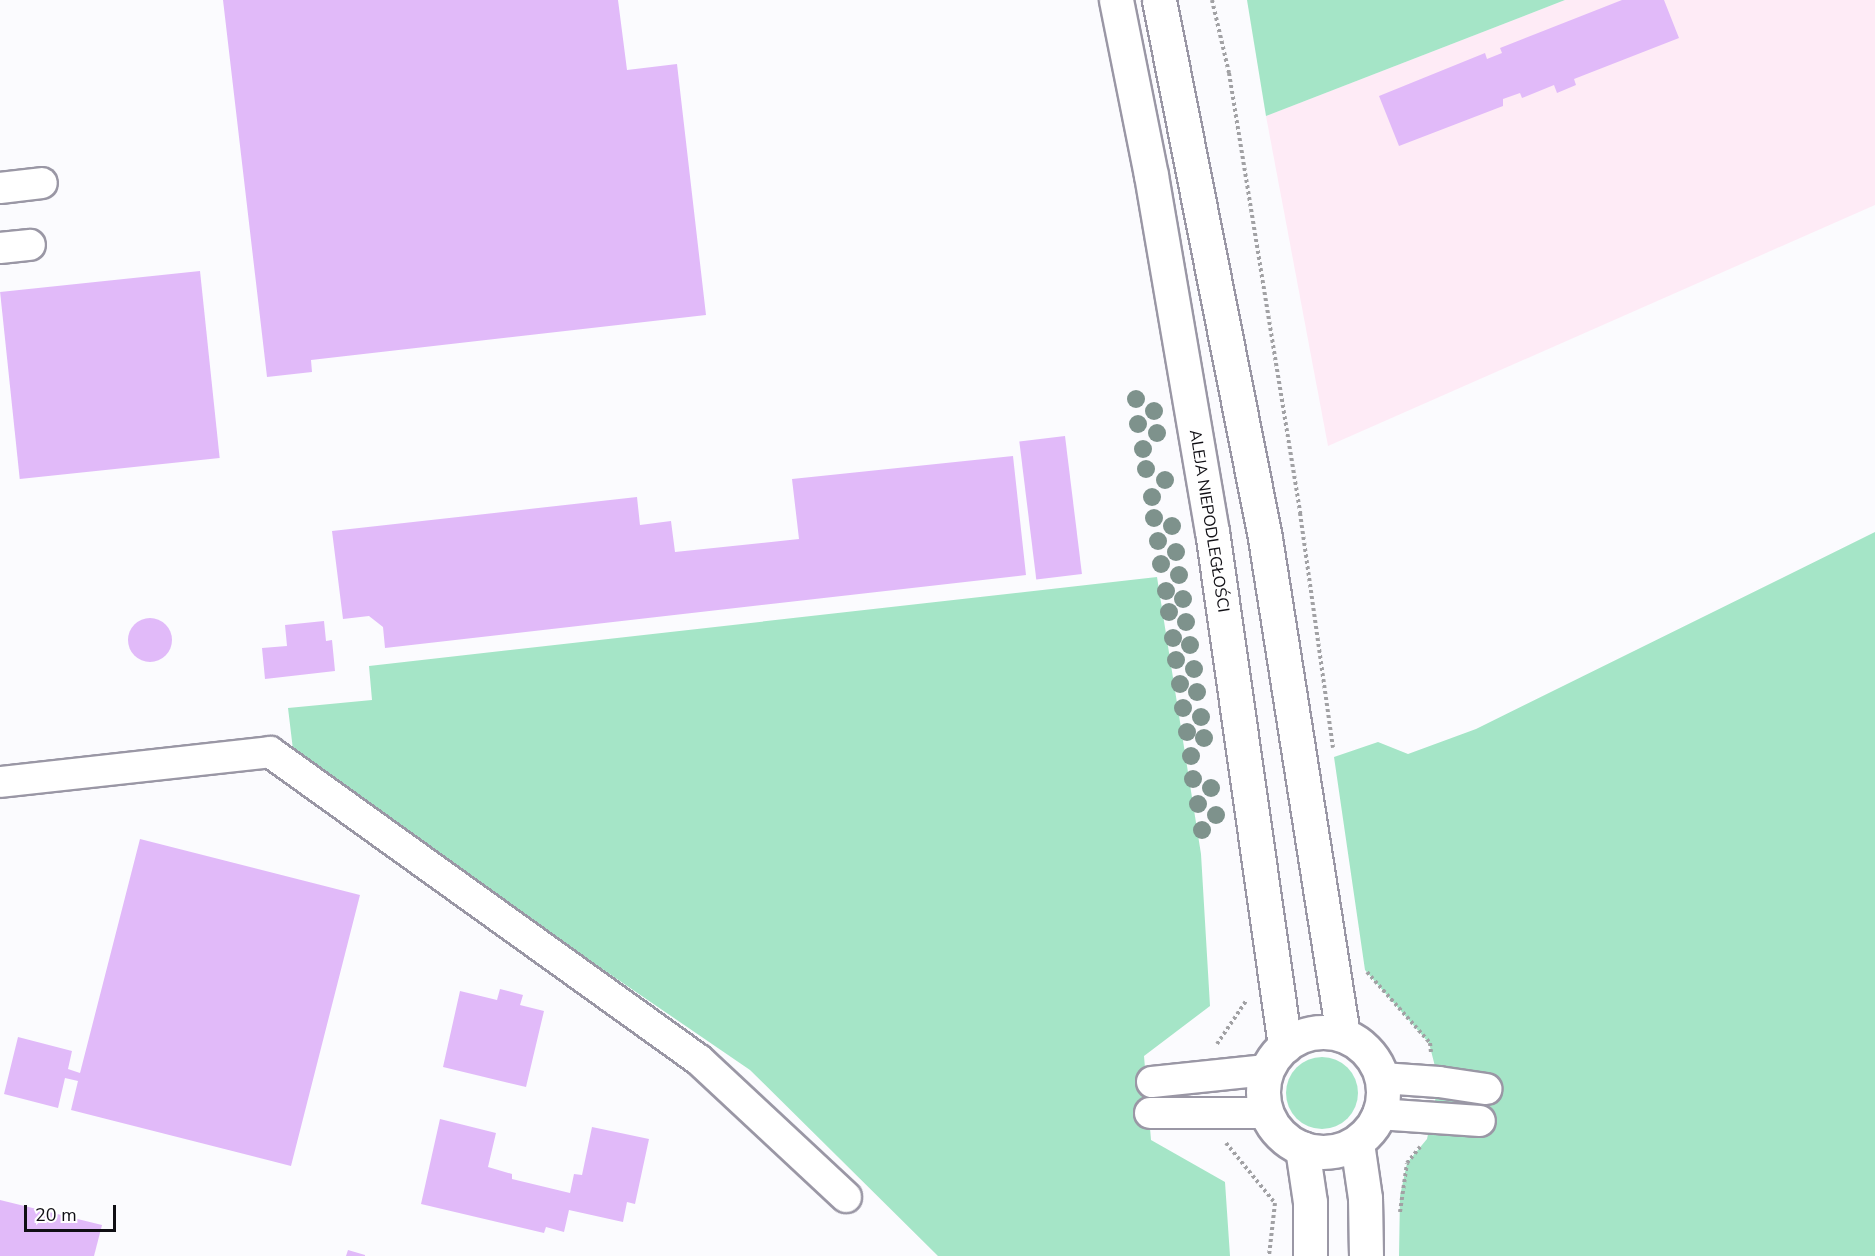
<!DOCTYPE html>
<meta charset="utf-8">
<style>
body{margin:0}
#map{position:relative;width:1875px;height:1256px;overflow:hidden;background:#fbfbfe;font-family:"Nunito Sans",sans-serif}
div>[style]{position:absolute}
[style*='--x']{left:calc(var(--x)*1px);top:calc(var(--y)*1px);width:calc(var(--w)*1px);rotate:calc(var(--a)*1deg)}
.commercial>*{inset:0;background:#feebf6}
.green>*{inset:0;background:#a5e5c7}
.round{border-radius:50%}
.building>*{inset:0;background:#e1baf9;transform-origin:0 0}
.path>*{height:4px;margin-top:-2px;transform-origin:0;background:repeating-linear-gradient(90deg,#a1a1a4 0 3px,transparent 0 6px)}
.roads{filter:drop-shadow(2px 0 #9a97a5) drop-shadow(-2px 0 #9a97a5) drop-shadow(0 2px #9a97a5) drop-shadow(0 -2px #9a97a5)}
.minor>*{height:30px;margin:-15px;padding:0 15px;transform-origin:15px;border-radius:15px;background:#fff}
.major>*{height:33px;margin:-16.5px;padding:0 16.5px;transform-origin:16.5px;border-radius:16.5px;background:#fff}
.major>.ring{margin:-16.5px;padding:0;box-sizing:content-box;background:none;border:33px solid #fff;border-radius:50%}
.trees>*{width:18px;height:18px;margin:-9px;border-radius:50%;background:#7e928c}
span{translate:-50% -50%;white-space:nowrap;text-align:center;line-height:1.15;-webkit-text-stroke:4.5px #fff;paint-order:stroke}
.street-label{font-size:16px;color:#100f14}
.scale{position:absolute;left:24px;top:1205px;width:92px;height:27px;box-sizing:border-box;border:3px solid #100f14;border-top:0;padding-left:8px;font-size:18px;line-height:21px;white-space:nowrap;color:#100f14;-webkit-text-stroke:4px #fff;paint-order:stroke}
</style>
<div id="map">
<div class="commercial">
<div style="clip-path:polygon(1565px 0,1875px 0,1875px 205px,1328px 446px,1266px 116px)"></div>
</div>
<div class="green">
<div style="clip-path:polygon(1247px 0,1565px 0,1266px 116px)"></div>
<div style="clip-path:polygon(1875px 532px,1875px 1256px,1399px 1256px,1400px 1196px,1407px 1163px,1427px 1139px,1439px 1082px,1429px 1043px,1365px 970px,1334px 757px,1378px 742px,1408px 754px,1476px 729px)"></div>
<div style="clip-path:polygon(1157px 577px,1201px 854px,1210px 1006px,1144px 1056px,1151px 1140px,1225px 1182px,1230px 1256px,938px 1256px,750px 1070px,294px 758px,288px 708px,372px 700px,369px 666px)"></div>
<div class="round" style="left:1286px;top:1057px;width:72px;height:72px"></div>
</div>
<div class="building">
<div style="clip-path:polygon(223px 0,618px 0,627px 70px,677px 64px,706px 315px,311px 360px,312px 372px,267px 377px)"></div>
<div style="clip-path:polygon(1622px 0,1664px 0,1679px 38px,1574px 79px,1576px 85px,1557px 93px,1554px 85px,1522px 98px,1520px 93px,1503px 99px,1503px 106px,1399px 146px,1379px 96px,1485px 53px,1487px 59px,1502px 53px,1500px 48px)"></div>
<div style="left:200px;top:271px;width:188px;height:201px;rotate:84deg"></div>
<div style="left:1065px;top:436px;width:139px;height:46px;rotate:83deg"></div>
<div style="clip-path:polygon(1013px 456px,1026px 575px,385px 648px,383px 627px,369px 616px,343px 619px,332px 531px,637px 497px,640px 525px,671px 521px,675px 552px,799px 539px,792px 479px)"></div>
<div class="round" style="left:128px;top:618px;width:44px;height:44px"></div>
<div style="clip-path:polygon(324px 621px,326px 641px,332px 640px,335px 671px,265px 679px,262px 648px,287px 646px,285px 625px)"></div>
<div style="clip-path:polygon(140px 839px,360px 895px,291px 1166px,71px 1110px,78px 1081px,65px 1078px,58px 1108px,4px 1094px,18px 1037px,72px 1051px,68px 1069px,80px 1073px)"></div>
<div style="clip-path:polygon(500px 989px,523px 995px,520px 1005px,544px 1011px,526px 1087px,443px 1067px,460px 991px,497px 1000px)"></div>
<div style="clip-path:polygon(440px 1119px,496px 1133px,488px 1167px,512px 1174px,512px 1179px,570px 1193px,574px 1174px,582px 1175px,592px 1127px,649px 1139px,635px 1204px,627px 1202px,623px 1222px,569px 1210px,564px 1232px,546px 1227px,544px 1233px,421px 1204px)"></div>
<div style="clip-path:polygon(0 1200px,102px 1225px,94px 1256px,0 1256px)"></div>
<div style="clip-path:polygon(348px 1250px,365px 1255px,365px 1256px,346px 1256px)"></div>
</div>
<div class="path">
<div style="--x:1212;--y:0;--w:75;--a:76.9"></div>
<div style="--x:1229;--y:73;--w:446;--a:80.8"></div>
<div style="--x:1300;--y:513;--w:237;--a:82"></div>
<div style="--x:1367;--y:972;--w:95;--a:48.4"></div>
<div style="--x:1430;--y:1043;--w:9;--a:84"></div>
<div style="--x:1217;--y:1044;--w:52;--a:-56"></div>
<div style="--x:1226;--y:1143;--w:77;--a:50.8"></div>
<div style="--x:1275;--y:1203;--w:53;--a:96.5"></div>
<div style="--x:1400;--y:1212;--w:49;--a:-81.9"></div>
<div style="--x:1407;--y:1163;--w:21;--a:-51"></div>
</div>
<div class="roads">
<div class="minor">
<div style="--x:0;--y:188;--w:42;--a:-6.8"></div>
<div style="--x:0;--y:248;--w:30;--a:-6"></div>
<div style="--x:0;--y:782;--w:272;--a:-6.3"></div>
<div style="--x:270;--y:752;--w:528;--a:35.68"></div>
<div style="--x:699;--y:1060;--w:201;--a:43"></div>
<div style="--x:1382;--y:1078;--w:57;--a:4"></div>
<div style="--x:1439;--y:1082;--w:48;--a:8.5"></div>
<div style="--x:1152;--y:1082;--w:115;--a:-6"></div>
<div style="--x:1150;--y:1113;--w:115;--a:0"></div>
<div style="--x:1378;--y:1114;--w:102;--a:3.9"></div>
</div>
<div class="major">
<div style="--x:1116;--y:0;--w:178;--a:78.7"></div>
<div style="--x:1151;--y:175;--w:361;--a:80.3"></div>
<div style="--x:1212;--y:531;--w:520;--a:81.93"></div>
<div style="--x:1159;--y:0;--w:548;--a:78.85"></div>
<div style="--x:1265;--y:538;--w:503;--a:81.08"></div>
<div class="ring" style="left:1263px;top:1032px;width:87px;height:87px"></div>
<div style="--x:1357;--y:1143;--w:56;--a:81.7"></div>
<div style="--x:1365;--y:1198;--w:58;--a:89"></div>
<div style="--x:1302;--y:1148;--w:55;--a:81.6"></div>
<div style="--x:1310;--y:1202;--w:54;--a:90"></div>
</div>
</div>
<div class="trees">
<div style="left:1136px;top:399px"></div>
<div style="left:1154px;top:411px"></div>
<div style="left:1138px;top:424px"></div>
<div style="left:1157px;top:433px"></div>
<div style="left:1143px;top:449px"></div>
<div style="left:1146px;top:469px"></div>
<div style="left:1165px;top:480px"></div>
<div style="left:1152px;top:497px"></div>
<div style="left:1154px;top:518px"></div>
<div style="left:1172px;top:526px"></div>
<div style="left:1158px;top:541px"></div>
<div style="left:1176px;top:552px"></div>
<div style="left:1161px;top:564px"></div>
<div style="left:1179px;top:575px"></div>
<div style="left:1166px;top:591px"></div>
<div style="left:1183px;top:599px"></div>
<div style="left:1169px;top:612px"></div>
<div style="left:1186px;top:622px"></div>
<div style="left:1173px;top:638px"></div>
<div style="left:1190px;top:645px"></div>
<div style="left:1176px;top:660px"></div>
<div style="left:1194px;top:669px"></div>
<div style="left:1180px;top:684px"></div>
<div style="left:1197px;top:692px"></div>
<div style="left:1183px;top:708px"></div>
<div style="left:1201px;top:717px"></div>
<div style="left:1187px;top:732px"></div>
<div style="left:1204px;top:738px"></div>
<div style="left:1191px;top:756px"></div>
<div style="left:1193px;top:779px"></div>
<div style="left:1211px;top:788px"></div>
<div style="left:1198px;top:804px"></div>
<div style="left:1216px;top:815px"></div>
<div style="left:1202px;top:830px"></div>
</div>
<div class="street-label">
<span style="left:1209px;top:521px;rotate:81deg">ALEJA NIEPODLEGŁOŚCI</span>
</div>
<div class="scale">20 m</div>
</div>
